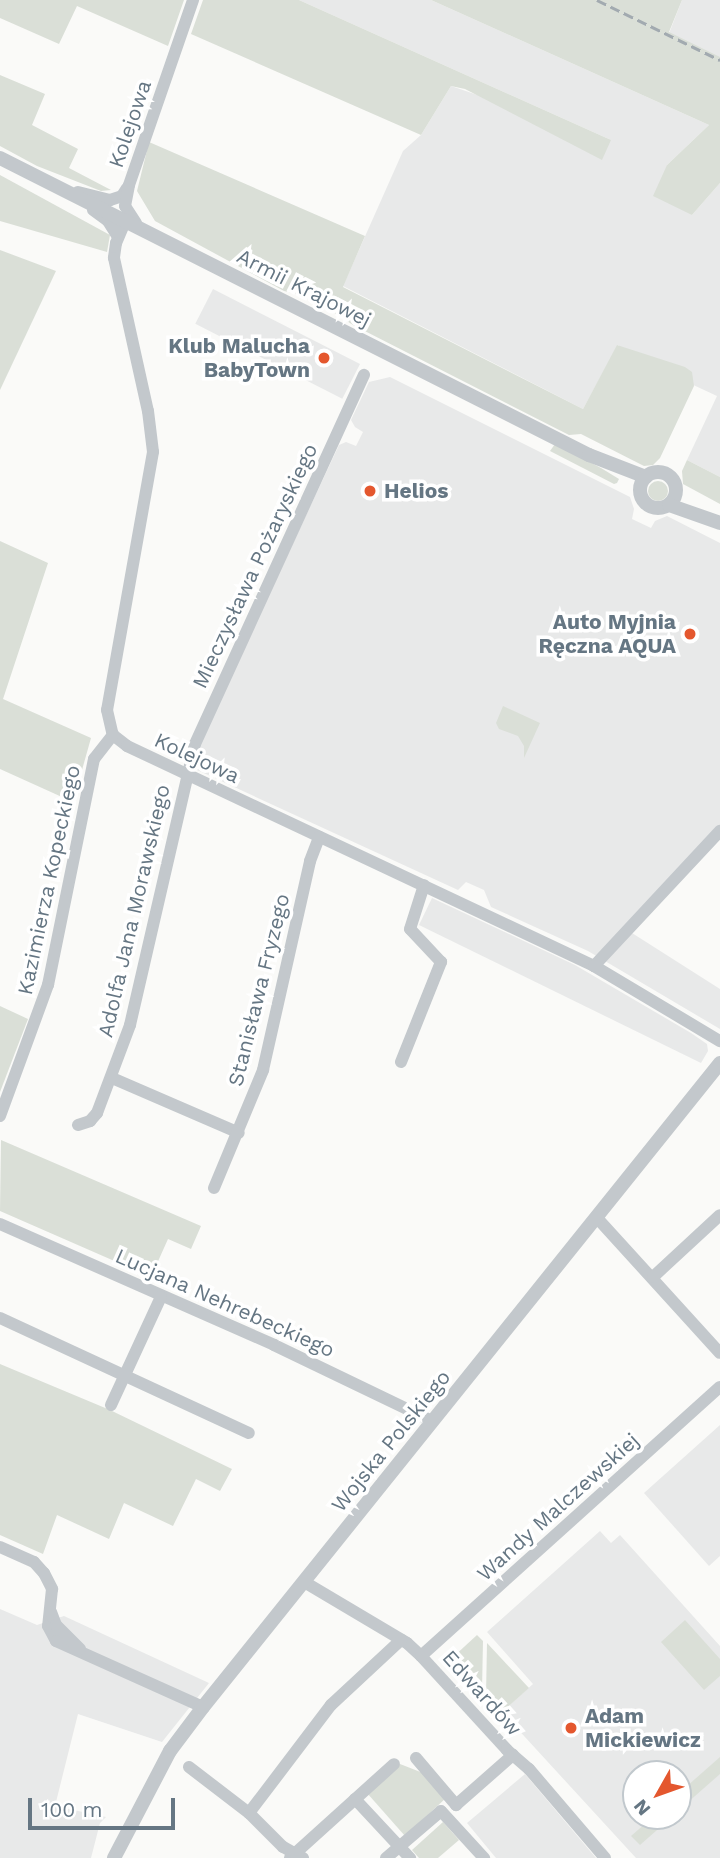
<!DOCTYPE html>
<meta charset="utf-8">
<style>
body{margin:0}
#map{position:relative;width:720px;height:1858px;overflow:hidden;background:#fafaf8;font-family:"Work Sans",sans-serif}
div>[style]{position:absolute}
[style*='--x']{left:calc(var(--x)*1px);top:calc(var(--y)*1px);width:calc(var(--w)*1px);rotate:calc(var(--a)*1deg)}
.built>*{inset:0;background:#e8e9e9;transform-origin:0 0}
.green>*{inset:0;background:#dadfd7}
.round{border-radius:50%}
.minor>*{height:12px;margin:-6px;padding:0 6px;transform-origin:6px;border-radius:6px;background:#c3c8cc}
.tertiary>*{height:14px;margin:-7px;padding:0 7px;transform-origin:7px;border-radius:7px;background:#c3c8cc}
.tertiary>.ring{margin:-7px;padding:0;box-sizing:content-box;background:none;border:14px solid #c3c8cc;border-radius:50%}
.rail>*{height:2.5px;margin-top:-1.25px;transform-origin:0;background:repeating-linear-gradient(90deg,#a2aab0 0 10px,transparent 0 15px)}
.dots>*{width:19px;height:19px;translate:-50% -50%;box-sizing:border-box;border:4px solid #fff;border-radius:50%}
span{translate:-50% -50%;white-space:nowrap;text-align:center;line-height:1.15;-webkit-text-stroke:7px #fff;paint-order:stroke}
.street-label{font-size:21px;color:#657683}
.poi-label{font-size:21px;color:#657683;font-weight:700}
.right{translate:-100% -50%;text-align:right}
.left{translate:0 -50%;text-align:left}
.north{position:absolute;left:622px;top:1760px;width:70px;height:70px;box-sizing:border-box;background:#fff;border:2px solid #c1c8cd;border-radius:50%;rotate:230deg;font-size:19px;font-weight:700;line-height:28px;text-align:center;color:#657683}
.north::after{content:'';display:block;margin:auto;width:24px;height:32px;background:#e4572e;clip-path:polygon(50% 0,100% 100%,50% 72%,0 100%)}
.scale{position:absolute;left:28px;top:1798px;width:147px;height:32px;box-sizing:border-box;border:4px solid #657683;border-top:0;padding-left:9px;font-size:21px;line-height:24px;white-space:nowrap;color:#657683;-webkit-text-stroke:5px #fff;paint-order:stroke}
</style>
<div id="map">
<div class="built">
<div style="clip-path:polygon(299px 0,431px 0,709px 125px,667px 165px,692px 215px,720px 183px,720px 477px,687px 460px,717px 396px,631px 356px,618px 345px,583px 409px,343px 286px,403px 151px,421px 135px,451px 86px,611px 140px)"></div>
<div style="clip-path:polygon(682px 0,720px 0,720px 58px,668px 36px)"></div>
<div style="left:213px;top:289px;width:165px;height:39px;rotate:27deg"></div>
<div style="clip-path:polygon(390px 377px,630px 497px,634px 509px,632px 519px,651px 528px,655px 521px,667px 516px,720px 543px,720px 839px,632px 933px,720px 989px,720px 1029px,588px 951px,491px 907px,484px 890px,466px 882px,458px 890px,195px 769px,198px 746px,339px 445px,346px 442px,356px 446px,363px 432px,355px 427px,351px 420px,369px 382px)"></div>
<div style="clip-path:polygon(432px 898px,575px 965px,691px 1033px,707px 1044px,708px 1051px,701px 1063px,419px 925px)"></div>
<div style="clip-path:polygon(720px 1425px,720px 1556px,709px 1566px,644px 1493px)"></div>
<div style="clip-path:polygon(evenodd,600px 1531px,611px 1543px,620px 1535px,720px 1646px,720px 1858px,636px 1858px,502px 1712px,533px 1684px,487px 1632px,600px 1531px,636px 1774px,678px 1774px,678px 1816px,636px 1816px,636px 1774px)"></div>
<div style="clip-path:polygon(0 1609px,37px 1625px,64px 1616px,209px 1683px,162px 1742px,78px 1714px,55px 1806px,106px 1817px,100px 1823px,91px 1858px,0 1858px)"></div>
<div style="clip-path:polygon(525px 1774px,596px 1858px,496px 1858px,467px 1823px)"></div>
</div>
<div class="green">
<div style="clip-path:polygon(0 0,184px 0,168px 46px,77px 6px,59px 44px,0 18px)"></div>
<div style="clip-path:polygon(203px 0,299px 0,611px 140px,602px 160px,465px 89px,451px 86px,421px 135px,191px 34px)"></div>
<div style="clip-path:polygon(431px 0,682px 0,669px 32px,720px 57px,720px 183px,692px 215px,653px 196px,667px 165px,709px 125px)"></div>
<div style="clip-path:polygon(0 75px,45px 94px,32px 125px,78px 149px,69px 168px,111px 190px,101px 191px,37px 166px,0 146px)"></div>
<div style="clip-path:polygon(149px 142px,365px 236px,343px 287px,583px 409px,617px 345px,685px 367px,692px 372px,694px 386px,660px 458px,653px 465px,644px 466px,581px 434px,569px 435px,353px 325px,327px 308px,328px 305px,308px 296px,284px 291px,155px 221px,137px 191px)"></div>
<div style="clip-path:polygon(0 175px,110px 235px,107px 252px,0 221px)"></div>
<div style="clip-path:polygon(0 250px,56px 271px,0 390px)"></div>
<div style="clip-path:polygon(555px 444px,601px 468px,619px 479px,617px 483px,614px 484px,550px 451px)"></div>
<div style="clip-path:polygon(687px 460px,720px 477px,720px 504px,683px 484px,682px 471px)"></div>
<div class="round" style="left:648px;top:481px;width:20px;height:20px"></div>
<div style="clip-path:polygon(0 541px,48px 563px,3px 699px,91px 738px,73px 802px,0 769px)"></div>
<div style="clip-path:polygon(503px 706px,540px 723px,524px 758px,524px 746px,518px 736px,499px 729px,496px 723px)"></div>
<div style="clip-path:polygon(0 1006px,28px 1019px,0 1092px)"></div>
<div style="clip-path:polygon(1px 1140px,201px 1226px,191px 1249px,168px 1239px,151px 1277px,0 1211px)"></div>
<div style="clip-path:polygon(0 1364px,110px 1410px,232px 1469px,220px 1491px,196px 1479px,173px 1526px,124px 1503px,109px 1539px,57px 1515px,43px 1554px,0 1535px)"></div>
<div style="clip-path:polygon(685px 1620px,720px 1659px,720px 1676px,704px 1690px,661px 1642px)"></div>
<div style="clip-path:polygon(477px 1635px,483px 1641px,482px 1690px,452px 1658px)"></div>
<div style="clip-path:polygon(487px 1643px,529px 1688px,502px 1712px,486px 1695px)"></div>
<div style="clip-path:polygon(720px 1757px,720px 1774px,678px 1811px,678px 1794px)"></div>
<div style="clip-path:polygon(400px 1764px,423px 1773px,446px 1798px,405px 1836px,367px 1793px)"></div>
<div style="clip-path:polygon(654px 1816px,673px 1816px,640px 1845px,631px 1836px)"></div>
<div style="clip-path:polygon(443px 1822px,459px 1840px,438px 1858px,419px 1858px,412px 1850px)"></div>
</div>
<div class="minor">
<div style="--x:78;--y:192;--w:33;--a:14"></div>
<div style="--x:110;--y:200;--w:13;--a:-18"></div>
<div style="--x:122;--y:196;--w:9;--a:-58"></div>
<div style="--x:93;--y:210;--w:19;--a:36"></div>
<div style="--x:108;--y:221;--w:19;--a:58"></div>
<div style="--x:125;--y:222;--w:23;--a:113"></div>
<div style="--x:116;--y:243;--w:15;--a:98"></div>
<div style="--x:114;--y:258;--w:157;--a:77.5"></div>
<div style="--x:148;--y:411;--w:41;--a:83"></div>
<div style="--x:153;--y:452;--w:262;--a:100.1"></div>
<div style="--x:107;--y:710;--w:26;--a:77"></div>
<div style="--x:113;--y:735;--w:18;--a:38"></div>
<div style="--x:127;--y:746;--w:516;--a:25.22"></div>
<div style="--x:594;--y:966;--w:147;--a:30.8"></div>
<div style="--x:136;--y:223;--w:20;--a:-123"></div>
<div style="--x:125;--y:206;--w:21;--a:-79"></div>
<div style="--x:129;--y:185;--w:196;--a:-70.9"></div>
<div style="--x:594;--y:966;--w:185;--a:-47"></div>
<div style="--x:401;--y:1062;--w:108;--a:-68.2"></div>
<div style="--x:441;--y:962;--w:45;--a:-133.2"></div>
<div style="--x:410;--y:929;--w:46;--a:-72.3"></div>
<div style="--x:112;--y:1078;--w:138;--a:23.4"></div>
<div style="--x:0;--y:1116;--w:140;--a:-69.9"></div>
<div style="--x:48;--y:985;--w:231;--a:-78.5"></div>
<div style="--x:94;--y:759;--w:31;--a:-52"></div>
<div style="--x:78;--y:1125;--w:13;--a:-18"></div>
<div style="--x:90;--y:1121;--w:11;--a:-49"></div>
<div style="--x:97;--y:1113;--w:94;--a:-69.4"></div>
<div style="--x:130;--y:1025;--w:288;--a:-77"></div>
<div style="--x:195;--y:744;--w:406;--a:-65.4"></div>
<div style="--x:214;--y:1188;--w:128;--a:-67.4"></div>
<div style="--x:263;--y:1070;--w:214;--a:-77.3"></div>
<div style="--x:310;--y:861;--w:26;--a:-69"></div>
<div style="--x:598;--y:1219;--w:181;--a:47.7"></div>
<div style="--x:0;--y:1224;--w:300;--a:23.8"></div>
<div style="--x:274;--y:1345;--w:175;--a:25.7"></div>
<div style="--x:653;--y:1277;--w:91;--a:-42.8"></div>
<div style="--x:0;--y:1318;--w:274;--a:24.8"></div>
<div style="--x:111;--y:1405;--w:119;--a:-65.2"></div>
<div style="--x:0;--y:1547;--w:37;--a:24"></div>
<div style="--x:34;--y:1562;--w:15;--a:48"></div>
<div style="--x:44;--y:1573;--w:18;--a:63"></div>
<div style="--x:52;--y:1589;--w:37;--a:96"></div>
<div style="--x:48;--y:1626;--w:17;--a:62"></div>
<div style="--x:56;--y:1641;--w:161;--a:24.2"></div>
<div style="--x:306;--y:1583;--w:117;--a:30.7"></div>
<div style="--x:407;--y:1643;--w:19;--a:43"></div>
<div style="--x:421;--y:1656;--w:127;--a:47.5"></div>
<div style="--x:507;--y:1750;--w:29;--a:41"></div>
<div style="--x:529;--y:1769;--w:117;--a:49.5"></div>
<div style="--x:51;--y:1612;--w:14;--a:69"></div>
<div style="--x:56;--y:1625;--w:34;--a:45"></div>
<div style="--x:421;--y:1656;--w:402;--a:-42"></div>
<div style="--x:416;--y:1758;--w:62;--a:49.6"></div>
<div style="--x:456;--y:1805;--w:76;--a:-41.3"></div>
<div style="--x:189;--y:1767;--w:76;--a:37.5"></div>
<div style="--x:355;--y:1799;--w:81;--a:47"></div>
<div style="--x:290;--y:1858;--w:140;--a:-42.1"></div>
<div style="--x:303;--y:1858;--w:23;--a:-151"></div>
<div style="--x:283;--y:1847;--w:48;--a:-135"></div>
<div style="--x:249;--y:1813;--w:136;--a:-52.8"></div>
<div style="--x:331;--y:1705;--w:96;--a:-42.9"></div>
<div style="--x:386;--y:1858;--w:72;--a:-40.5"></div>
<div style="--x:441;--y:1811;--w:64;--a:47.5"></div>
</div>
<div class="tertiary">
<div style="--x:0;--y:158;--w:660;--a:26.76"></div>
<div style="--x:589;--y:455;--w:61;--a:21.1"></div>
<div class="ring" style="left:640px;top:472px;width:22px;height:22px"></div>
<div style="--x:669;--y:505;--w:54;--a:19.4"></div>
<div style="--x:114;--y:1858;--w:121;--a:-62.4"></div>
<div style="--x:170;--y:1751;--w:55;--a:-53.1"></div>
<div style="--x:203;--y:1707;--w:826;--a:-51.24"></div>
</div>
<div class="rail">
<div style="--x:597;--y:0;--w:137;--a:26"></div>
</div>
<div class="dots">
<div style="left:324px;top:358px;background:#e4572e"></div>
<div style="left:370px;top:491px;background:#e4572e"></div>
<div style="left:690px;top:634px;background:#e4572e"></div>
<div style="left:571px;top:1728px;background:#e4572e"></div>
</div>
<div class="street-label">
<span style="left:130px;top:124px;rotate:-71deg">Kolejowa</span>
<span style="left:304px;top:288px;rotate:27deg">Armii Krajowej</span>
<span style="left:255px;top:566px;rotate:-65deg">Mieczysława Pożaryskiego</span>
<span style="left:197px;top:758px;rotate:25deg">Kolejowa</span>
<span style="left:49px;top:880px;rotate:-78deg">Kazimierza Kopeckiego</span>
<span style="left:134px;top:911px;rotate:-77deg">Adolfa Jana Morawskiego</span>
<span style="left:259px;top:990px;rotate:-76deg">Stanisława Fryzego</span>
<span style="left:225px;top:1303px;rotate:24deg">Lucjana Nehrebeckiego</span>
<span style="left:391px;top:1441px;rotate:-51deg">Wojska Polskiego</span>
<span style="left:558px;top:1507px;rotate:-42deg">Wandy Malczewskiej</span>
<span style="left:482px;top:1693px;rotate:48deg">Edwardów</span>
</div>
<div class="poi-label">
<span class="right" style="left:310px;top:358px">Klub Malucha<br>BabyTown</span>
<span class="left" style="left:384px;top:491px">Helios</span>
<span class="right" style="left:676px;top:634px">Auto Myjnia<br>Ręczna AQUA</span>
<span class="left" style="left:585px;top:1728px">Adam<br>Mickiewicz</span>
</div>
<div class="north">N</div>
<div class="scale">100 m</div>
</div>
